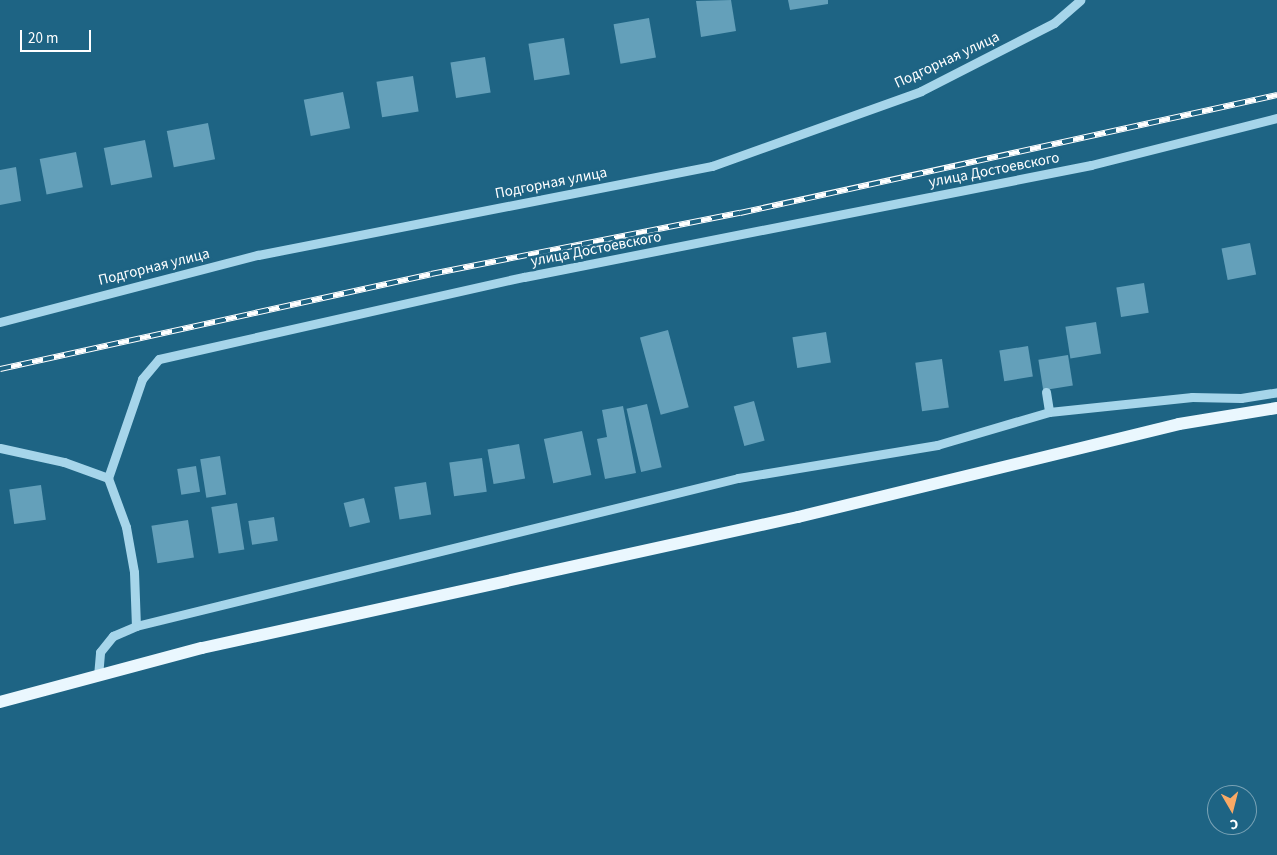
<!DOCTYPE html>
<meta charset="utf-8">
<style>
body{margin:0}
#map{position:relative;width:1277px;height:855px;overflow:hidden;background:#1e6484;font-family:"Source Sans 3",sans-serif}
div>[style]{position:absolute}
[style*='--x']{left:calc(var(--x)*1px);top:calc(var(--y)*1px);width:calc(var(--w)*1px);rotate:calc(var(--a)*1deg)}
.building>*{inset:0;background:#64a0ba;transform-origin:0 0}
.minor>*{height:9px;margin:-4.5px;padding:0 4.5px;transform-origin:4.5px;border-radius:4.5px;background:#a6d5ea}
.major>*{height:12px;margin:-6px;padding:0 6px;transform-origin:6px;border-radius:6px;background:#eaf7fe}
.rail>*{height:5.5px;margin-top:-2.75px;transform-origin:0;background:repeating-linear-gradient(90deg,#1e6484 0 11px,#fff 0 22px);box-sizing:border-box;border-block:1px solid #fff}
span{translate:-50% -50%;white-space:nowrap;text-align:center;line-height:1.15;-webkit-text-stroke:5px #1e6484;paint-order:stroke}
.street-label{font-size:15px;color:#fff}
.north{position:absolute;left:1207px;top:785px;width:50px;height:50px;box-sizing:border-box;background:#1e6484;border:1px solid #78a2b5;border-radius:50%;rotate:172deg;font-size:14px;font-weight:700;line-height:20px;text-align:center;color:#fff}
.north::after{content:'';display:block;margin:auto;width:18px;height:22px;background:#f9a965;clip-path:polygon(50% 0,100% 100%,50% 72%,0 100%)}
.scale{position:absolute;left:20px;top:30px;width:71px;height:22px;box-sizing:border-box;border:2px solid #fff;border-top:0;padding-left:6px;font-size:15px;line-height:18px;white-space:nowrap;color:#fff;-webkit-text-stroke:4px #1e6484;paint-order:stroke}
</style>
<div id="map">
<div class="building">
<div style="clip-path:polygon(731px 0,736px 31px,701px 37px,696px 1px)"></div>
<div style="clip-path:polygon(788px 0,828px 0,828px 4px,790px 10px)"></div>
<div style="left:649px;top:18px;width:40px;height:36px;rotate:80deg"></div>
<div style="left:564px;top:38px;width:37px;height:36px;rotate:81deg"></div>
<div style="left:485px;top:57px;width:36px;height:35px;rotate:81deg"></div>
<div style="left:413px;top:76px;width:36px;height:37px;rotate:81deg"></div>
<div style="left:343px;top:92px;width:37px;height:40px;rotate:79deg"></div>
<div style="left:208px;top:123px;width:37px;height:42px;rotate:79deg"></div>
<div style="left:145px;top:140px;width:38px;height:42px;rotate:79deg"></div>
<div style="left:76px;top:152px;width:36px;height:37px;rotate:79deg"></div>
<div style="clip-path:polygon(16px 167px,21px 201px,0 205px,0 170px)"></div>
<div style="left:1250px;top:243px;width:32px;height:29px;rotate:79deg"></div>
<div style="left:1144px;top:283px;width:30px;height:28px;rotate:81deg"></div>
<div style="left:1096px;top:322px;width:32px;height:31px;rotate:81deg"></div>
<div style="left:668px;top:330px;width:80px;height:29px;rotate:75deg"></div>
<div style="left:826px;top:332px;width:31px;height:34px;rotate:81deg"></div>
<div style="left:1028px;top:346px;width:31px;height:29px;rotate:81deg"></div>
<div style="left:1068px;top:355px;width:31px;height:30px;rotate:81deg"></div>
<div style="left:942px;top:359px;width:49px;height:27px;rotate:82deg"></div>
<div style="left:754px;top:401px;width:41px;height:21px;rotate:75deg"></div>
<div style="left:647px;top:404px;width:65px;height:21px;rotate:77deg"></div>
<div style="clip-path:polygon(623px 406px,636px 473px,605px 479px,597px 439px,607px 437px,602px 410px)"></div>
<div style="left:582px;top:431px;width:45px;height:39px;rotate:78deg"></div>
<div style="left:519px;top:444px;width:35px;height:32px;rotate:80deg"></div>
<div style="left:220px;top:456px;width:39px;height:20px;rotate:81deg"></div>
<div style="left:482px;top:458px;width:34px;height:33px;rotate:82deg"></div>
<div style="left:196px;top:466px;width:26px;height:19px;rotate:81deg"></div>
<div style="left:426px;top:482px;width:33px;height:32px;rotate:81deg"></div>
<div style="left:41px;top:485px;width:35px;height:32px;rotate:82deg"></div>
<div style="left:364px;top:498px;width:25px;height:21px;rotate:76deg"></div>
<div style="left:237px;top:503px;width:47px;height:26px;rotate:81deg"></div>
<div style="left:274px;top:517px;width:24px;height:26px;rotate:81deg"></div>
<div style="left:188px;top:520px;width:38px;height:37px;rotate:81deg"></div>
</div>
<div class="minor">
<div style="--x:0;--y:322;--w:267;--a:-14.6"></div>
<div style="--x:258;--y:255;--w:463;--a:-11.1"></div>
<div style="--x:712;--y:166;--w:222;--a:-19.7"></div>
<div style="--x:921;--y:91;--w:149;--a:-27.1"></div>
<div style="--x:1054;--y:23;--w:35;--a:-41"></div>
<div style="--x:1046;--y:392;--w:20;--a:81"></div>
<div style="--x:1049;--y:412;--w:144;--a:-6"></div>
<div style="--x:1192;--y:397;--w:49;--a:1.2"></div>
<div style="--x:1241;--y:398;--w:36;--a:-9"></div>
<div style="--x:0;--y:448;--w:66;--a:12.3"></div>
<div style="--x:64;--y:462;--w:47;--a:20"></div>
<div style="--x:108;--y:478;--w:105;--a:-71"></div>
<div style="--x:142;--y:379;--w:26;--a:-50"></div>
<div style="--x:159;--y:359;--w:374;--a:-12.7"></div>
<div style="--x:524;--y:277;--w:578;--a:-11.17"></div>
<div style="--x:1091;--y:165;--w:192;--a:-14.2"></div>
<div style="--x:108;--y:478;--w:52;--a:69.8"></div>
<div style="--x:126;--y:527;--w:46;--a:79.9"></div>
<div style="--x:134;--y:572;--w:54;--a:87.9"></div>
<div style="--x:98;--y:676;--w:24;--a:-85"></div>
<div style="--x:100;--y:652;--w:21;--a:-51"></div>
<div style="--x:113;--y:636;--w:25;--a:-23"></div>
<div style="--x:136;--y:626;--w:620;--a:-13.81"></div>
<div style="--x:738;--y:478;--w:202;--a:-9.4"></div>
<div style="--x:937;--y:445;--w:117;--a:-16.4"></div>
</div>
<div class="major">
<div style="--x:0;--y:702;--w:209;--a:-15"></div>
<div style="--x:202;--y:648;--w:610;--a:-12.4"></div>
<div style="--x:798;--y:517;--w:392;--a:-13.7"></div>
<div style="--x:1179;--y:424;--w:99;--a:-9.3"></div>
</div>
<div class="rail">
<div style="--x:0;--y:369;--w:441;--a:-12.4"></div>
<div style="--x:431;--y:274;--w:315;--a:-11.2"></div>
<div style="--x:740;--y:213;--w:550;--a:-12.39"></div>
</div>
<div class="street-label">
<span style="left:947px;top:60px;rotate:-25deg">Подгорная улица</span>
<span style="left:994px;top:170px;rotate:-11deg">улица Достоевского</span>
<span style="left:551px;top:183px;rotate:-11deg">Подгорная улица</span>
<span style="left:596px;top:249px;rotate:-11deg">улица Достоевского</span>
<span style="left:154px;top:267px;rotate:-14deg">Подгорная улица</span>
</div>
<div class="north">С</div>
<div class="scale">20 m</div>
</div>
